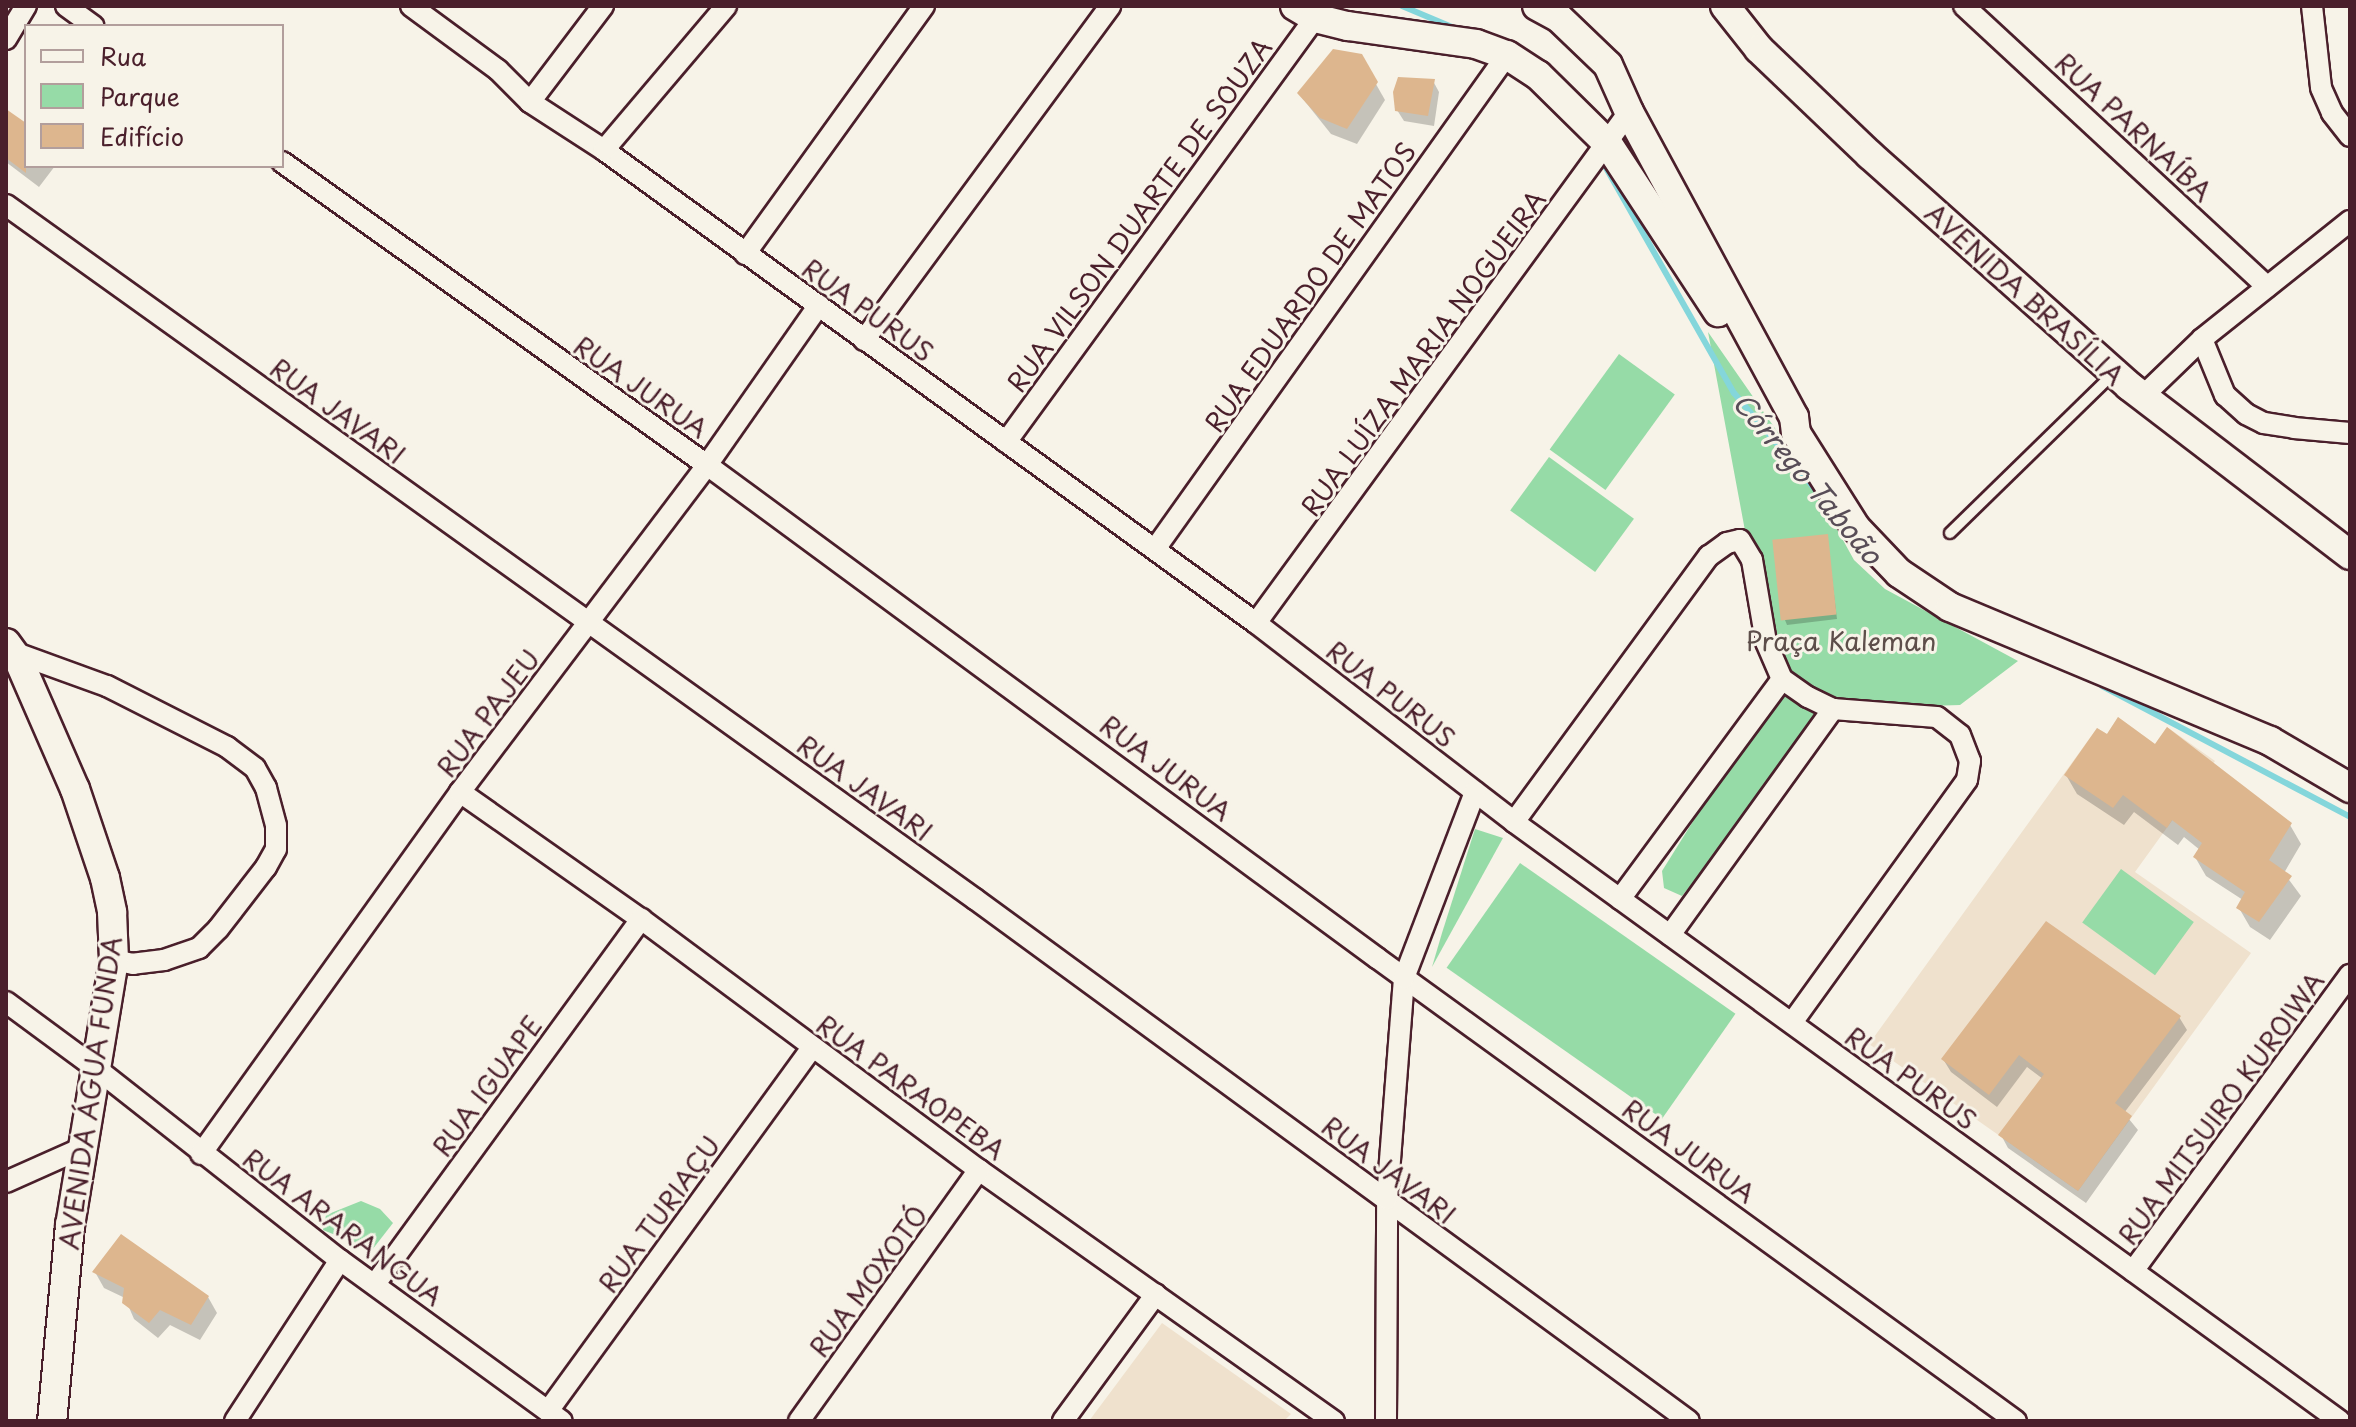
<!DOCTYPE html>
<meta charset="utf-8">
<style>
body{margin:0}
#map{position:relative;width:2356px;height:1427px;overflow:hidden;background:#f7f3e8;font-family:"Playpen Sans",sans-serif}
div>[style]{position:absolute}
[style*='--x']{left:calc(var(--x)*1px);top:calc(var(--y)*1px);width:calc(var(--w)*1px);rotate:calc(var(--a)*1deg)}
.built>*{inset:0;background:#efe1cd}
.green>*{inset:0;background:#96dba7;transform-origin:0 0}
.shadow>*{inset:0;background:#0003}
.stream>*{height:6px;margin:-3px;padding:0 3px;transform-origin:3px;border-radius:3px;background:#84d6db}
.building>*{inset:0;background:#ddb68e;transform-origin:0 0}
.roads{filter:drop-shadow(2px 0 #4a1f2b) drop-shadow(-2px 0 #4a1f2b) drop-shadow(0 2px #4a1f2b) drop-shadow(0 -2px #4a1f2b)}
.lane>*{height:10px;margin:-5px;padding:0 5px;transform-origin:5px;border-radius:5px;background:#f7f3e8}
.street>*{height:20px;margin:-10px;padding:0 10px;transform-origin:10px;border-radius:10px;background:#f7f3e8}
.secondary>*{height:28px;margin:-14px;padding:0 14px;transform-origin:14px;border-radius:14px;background:#f7f3e8}
span{translate:-50% -50%;white-space:nowrap;text-align:center;line-height:1.15;-webkit-text-stroke:6px #f7f3e8;paint-order:stroke}
.street-label{font-size:26px;color:#4a1f2b}
.park-label{font-size:26px;color:#5d4e4a}
.water-label{font-size:28px;color:#584d57;font-style:italic}
.frame{position:absolute;inset:0;border:8px solid #4a1f2b;pointer-events:none}
.legend{position:absolute;left:24px;top:24px;width:260px;height:144px;box-sizing:border-box;background:#f7f3e8;border:2px solid #b29e9c;margin:0;padding:10px 14px;list-style:none;font-size:24px;color:#4a1f2b}
.legend li{display:flex;align-items:center;gap:16px;height:40px}
.legend b{width:40px;border:2px solid #b29e9c}
</style>
<div id="map">
<div class="built">
<div style="clip-path:polygon(2118px 717px,2155px 744px,2167px 727px,2215px 761px,2135px 872px,2251px 953px,2078px 1191px,1869px 1044px,2097px 728px,2107px 734px)"></div>
<div style="clip-path:polygon(1162px 1323px,1291px 1414px,1284px 1421px,1089px 1421px)"></div>
</div>
<div class="green">
<div style="clip-path:polygon(1708px 332px,1806px 473px,1854px 560px,1885px 589px,2018px 661px,1960px 705px,1833px 709px,1682px 896px,1664px 888px,1662px 871px,1782px 679px,1762px 622px)"></div>
<div style="left:1619px;top:354px;width:69px;height:118px;rotate:36deg"></div>
<div style="left:1549px;top:457px;width:105px;height:66px;rotate:36deg"></div>
<div style="clip-path:polygon(1475px 829px,1503px 838px,1432px 967px,1442px 933px)"></div>
<div style="left:1520px;top:863px;width:263px;height:128px;rotate:35deg"></div>
<div style="left:2121px;top:869px;width:90px;height:66px;rotate:36deg"></div>
<div style="clip-path:polygon(361px 1201px,380px 1209px,393px 1223px,372px 1250px,323px 1230px,326px 1215px)"></div>
</div>
<div class="shadow">
<div style="clip-path:polygon(1360px 56px,1385px 100px,1357px 144px,1331px 134px,1299px 94px)"></div>
<div style="clip-path:polygon(1433px 81px,1439px 92px,1434px 126px,1404px 121px,1397px 110px)"></div>
<div style="clip-path:polygon(6px 112px,26px 126px,26px 166px,55px 166px,39px 187px,6px 162px)"></div>
<div style="clip-path:polygon(1827px 537px,1837px 619px,1787px 625px,1785px 620px)"></div>
<div style="clip-path:polygon(2167px 730px,2290px 825px,2301px 844px,2284px 873px,2301px 896px,2270px 940px,2250px 927px,2239px 908px,2243px 900px,2206px 876px,2195px 857px,2200px 850px,2184px 837px,2178px 845px,2134px 812px,2124px 825px,2077px 794px,2066px 775px,2108px 737px,2156px 747px)"></div>
<div style="clip-path:polygon(2179px 1017px,2187px 1030px,2124px 1113px,2138px 1130px,2086px 1203px,2008px 1148px,2001px 1135px,2043px 1079px,2027px 1067px,1997px 1107px,1951px 1072px,1943px 1059px)"></div>
<div style="clip-path:polygon(95px 1272px,208px 1297px,217px 1313px,200px 1340px,170px 1325px,158px 1338px,134px 1319px,125px 1298px,104px 1288px)"></div>
</div>
<div class="stream">
<div style="--x:1402;--y:6;--w:62;--a:22.8"></div>
<div style="--x:1601;--y:159;--w:269;--a:60.4"></div>
<div style="--x:1734;--y:393;--w:132;--a:49.9"></div>
<div style="--x:2102;--y:686;--w:280;--a:27.8"></div>
</div>
<div class="building">
<div style="clip-path:polygon(1333px 49px,1362px 54px,1378px 82px,1347px 129px,1320px 118px,1297px 93px)"></div>
<div style="clip-path:polygon(1398px 77px,1435px 79px,1428px 116px,1395px 111px,1393px 92px)"></div>
<div style="clip-path:polygon(6px 109px,26px 123px,26px 173px,6px 158px)"></div>
<div style="left:1828px;top:534px;width:81px;height:56px;rotate:84deg"></div>
<div style="clip-path:polygon(2118px 717px,2155px 744px,2167px 727px,2292px 823px,2269px 860px,2292px 876px,2259px 922px,2236px 908px,2245px 892px,2193px 857px,2202px 843px,2172px 820px,2167px 828px,2123px 795px,2113px 808px,2064px 775px,2097px 728px,2107px 734px)"></div>
<div style="clip-path:polygon(2046px 921px,2181px 1016px,2115px 1103px,2132px 1116px,2078px 1191px,1998px 1135px,2044px 1074px,2019px 1055px,1989px 1095px,1941px 1059px)"></div>
<div style="clip-path:polygon(121px 1234px,209px 1296px,191px 1325px,160px 1310px,149px 1323px,122px 1303px,124px 1288px,92px 1272px)"></div>
</div>
<div class="roads">
<div class="lane">
<div style="--x:1950;--y:533;--w:228;--a:-44.3"></div>
</div>
<div class="street">
<div style="--x:66;--y:6;--w:34;--a:36"></div>
<div style="--x:411;--y:6;--w:108;--a:36.3"></div>
<div style="--x:498;--y:70;--w:45;--a:45"></div>
<div style="--x:530;--y:102;--w:88;--a:33"></div>
<div style="--x:604;--y:150;--w:806;--a:35.96"></div>
<div style="--x:1256;--y:623;--w:326;--a:37.6"></div>
<div style="--x:1514;--y:822;--w:1020;--a:35.95"></div>
<div style="--x:1964;--y:6;--w:413;--a:42.8"></div>
<div style="--x:2312;--y:6;--w:82;--a:83.7"></div>
<div style="--x:2321;--y:88;--w:27;--a:66"></div>
<div style="--x:2332;--y:113;--w:29;--a:52"></div>
<div style="--x:6;--y:39;--w:39;--a:-59"></div>
<div style="--x:530;--y:102;--w:121;--a:-52.8"></div>
<div style="--x:604;--y:150;--w:189;--a:-49.7"></div>
<div style="--x:282;--y:162;--w:522;--a:35.49"></div>
<div style="--x:707;--y:465;--w:832;--a:36.35"></div>
<div style="--x:1377;--y:958;--w:789;--a:35.93"></div>
<div style="--x:6;--y:205;--w:1192;--a:35.61"></div>
<div style="--x:975;--y:899;--w:884;--a:36.17"></div>
<div style="--x:745;--y:254;--w:306;--a:-54.2"></div>
<div style="--x:2202;--y:339;--w:61;--a:67.7"></div>
<div style="--x:2225;--y:395;--w:28;--a:42"></div>
<div style="--x:2246;--y:414;--w:20;--a:27"></div>
<div style="--x:2264;--y:423;--w:30;--a:9"></div>
<div style="--x:2294;--y:428;--w:56;--a:5.1"></div>
<div style="--x:864;--y:340;--w:415;--a:-53.6"></div>
<div style="--x:2142;--y:397;--w:83;--a:-44"></div>
<div style="--x:2202;--y:339;--w:189;--a:-38.6"></div>
<div style="--x:1006;--y:442;--w:525;--a:-53.92"></div>
<div style="--x:1155;--y:549;--w:607;--a:-54.53"></div>
<div style="--x:1256;--y:623;--w:633;--a:-53.87"></div>
<div style="--x:13;--y:652;--w:100;--a:19.9"></div>
<div style="--x:107;--y:686;--w:135;--a:26.9"></div>
<div style="--x:227;--y:747;--w:35;--a:37"></div>
<div style="--x:255;--y:768;--w:23;--a:61"></div>
<div style="--x:266;--y:788;--w:39;--a:75"></div>
<div style="--x:276;--y:826;--w:23;--a:90"></div>
<div style="--x:276;--y:849;--w:21;--a:119"></div>
<div style="--x:266;--y:867;--w:78;--a:127.7"></div>
<div style="--x:218;--y:929;--w:27;--a:135"></div>
<div style="--x:199;--y:948;--w:37;--a:161"></div>
<div style="--x:164;--y:960;--w:31;--a:173"></div>
<div style="--x:133;--y:964;--w:19;--a:-168"></div>
<div style="--x:460;--y:792;--w:221;--a:35.1"></div>
<div style="--x:641;--y:919;--w:421;--a:36.6"></div>
<div style="--x:979;--y:1170;--w:435;--a:35.3"></div>
<div style="--x:1514;--y:822;--w:330;--a:-53.8"></div>
<div style="--x:1709;--y:556;--w:22;--a:-36"></div>
<div style="--x:1727;--y:543;--w:13;--a:-13"></div>
<div style="--x:1740;--y:540;--w:23;--a:59"></div>
<div style="--x:1752;--y:560;--w:83;--a:80.3"></div>
<div style="--x:1766;--y:642;--w:40;--a:66.6"></div>
<div style="--x:1782;--y:679;--w:32;--a:35"></div>
<div style="--x:1808;--y:697;--w:28;--a:26"></div>
<div style="--x:1833;--y:709;--w:104;--a:4.4"></div>
<div style="--x:1937;--y:717;--w:29;--a:38"></div>
<div style="--x:1960;--y:735;--w:28;--a:69"></div>
<div style="--x:1970;--y:761;--w:19;--a:99"></div>
<div style="--x:1967;--y:780;--w:299;--a:125.8"></div>
<div style="--x:1620;--y:899;--w:273;--a:-53.6"></div>
<div style="--x:1670;--y:935;--w:279;--a:-54.2"></div>
<div style="--x:6;--y:1002;--w:113;--a:36.4"></div>
<div style="--x:97;--y:1069;--w:309;--a:38.2"></div>
<div style="--x:340;--y:1260;--w:274;--a:36"></div>
<div style="--x:201;--y:1154;--w:445;--a:-54.4"></div>
<div style="--x:460;--y:792;--w:410;--a:-52.9"></div>
<div style="--x:707;--y:465;--w:195;--a:-55"></div>
<div style="--x:6;--y:1182;--w:83;--a:-24.1"></div>
<div style="--x:2133;--y:1271;--w:367;--a:-53.8"></div>
<div style="--x:375;--y:1284;--w:452;--a:-53.9"></div>
<div style="--x:548;--y:1411;--w:450;--a:-54"></div>
<div style="--x:235;--y:1421;--w:192;--a:-56.9"></div>
<div style="--x:799;--y:1421;--w:309;--a:-54.4"></div>
<div style="--x:1063;--y:1421;--w:157;--a:-53.8"></div>
<div style="--x:1386;--y:1421;--w:222;--a:-89.7"></div>
<div style="--x:1387;--y:1199;--w:222;--a:-85.6"></div>
<div style="--x:1404;--y:978;--w:199;--a:-69.1"></div>
</div>
<div class="secondary">
<div style="--x:1295;--y:6;--w:23;--a:31"></div>
<div style="--x:1315;--y:18;--w:34;--a:14"></div>
<div style="--x:1348;--y:26;--w:129;--a:8"></div>
<div style="--x:1476;--y:44;--w:33;--a:20"></div>
<div style="--x:1507;--y:55;--w:37;--a:33"></div>
<div style="--x:1538;--y:75;--w:98;--a:44.6"></div>
<div style="--x:1608;--y:144;--w:201;--a:56.8"></div>
<div style="--x:1537;--y:6;--w:24;--a:28"></div>
<div style="--x:1558;--y:17;--w:69;--a:43.8"></div>
<div style="--x:1608;--y:65;--w:51;--a:65.9"></div>
<div style="--x:1629;--y:112;--w:347;--a:61.6"></div>
<div style="--x:1794;--y:417;--w:16;--a:83"></div>
<div style="--x:1796;--y:433;--w:112;--a:57.7"></div>
<div style="--x:1856;--y:528;--w:62;--a:46.3"></div>
<div style="--x:1899;--y:573;--w:61;--a:33.7"></div>
<div style="--x:1950;--y:607;--w:347;--a:22.7"></div>
<div style="--x:2270;--y:741;--w:93;--a:30.4"></div>
<div style="--x:1725;--y:6;--w:55;--a:51.7"></div>
<div style="--x:1759;--y:49;--w:153;--a:43.7"></div>
<div style="--x:1870;--y:155;--w:347;--a:41.7"></div>
<div style="--x:2129;--y:386;--w:278;--a:37.4"></div>
<div style="--x:6;--y:643;--w:22;--a:54"></div>
<div style="--x:19;--y:661;--w:140;--a:66.4"></div>
<div style="--x:75;--y:789;--w:94;--a:71.4"></div>
<div style="--x:105;--y:878;--w:35;--a:78"></div>
<div style="--x:112;--y:912;--w:48;--a:87.6"></div>
<div style="--x:114;--y:960;--w:269;--a:99.4"></div>
<div style="--x:70;--y:1225;--w:197;--a:95.2"></div>
</div>
</div>
<div class="street-label">
<span style="left:2134px;top:127px;rotate:43deg">RUA PARNAÍBA</span>
<span style="left:1139px;top:215px;rotate:-54deg">RUA VILSON DUARTE DE SOUZA</span>
<span style="left:1310px;top:287px;rotate:-55deg">RUA EDUARDO DE MATOS</span>
<span style="left:2025px;top:294px;rotate:42deg">AVENIDA BRASÍLIA</span>
<span style="left:868px;top:310px;rotate:36deg">RUA PURUS</span>
<span style="left:1423px;top:353px;rotate:-54deg">RUA LUÍZA MARIA NOGUEIRA</span>
<span style="left:641px;top:387px;rotate:35deg">RUA JURUA</span>
<span style="left:338px;top:411px;rotate:36deg">RUA JAVARI</span>
<span style="left:1391px;top:694px;rotate:38deg">RUA PURUS</span>
<span style="left:488px;top:713px;rotate:-53deg">RUA PAJEU</span>
<span style="left:1166px;top:768px;rotate:37deg">RUA JURUA</span>
<span style="left:865px;top:788px;rotate:36deg">RUA JAVARI</span>
<span style="left:1911px;top:1078px;rotate:36deg">RUA PURUS</span>
<span style="left:487px;top:1086px;rotate:-54deg">RUA IGUAPE</span>
<span style="left:911px;top:1087px;rotate:36deg">RUA PARAOPEBA</span>
<span style="left:90px;top:1093px;rotate:-82deg">AVENIDA ÁGUA FUNDA</span>
<span style="left:2221px;top:1108px;rotate:-54deg">RUA MITSUIRO KUROIWA</span>
<span style="left:1689px;top:1151px;rotate:36deg">RUA JURUA</span>
<span style="left:1389px;top:1170px;rotate:37deg">RUA JAVARI</span>
<span style="left:659px;top:1214px;rotate:-54deg">RUA TURIAÇU</span>
<span style="left:343px;top:1227px;rotate:37deg">RUA ARARANGUA</span>
<span style="left:868px;top:1281px;rotate:-54deg">RUA MOXOTÓ</span>
</div>
<div class="park-label">
<span style="left:1841px;top:641px">Praça Kaleman</span>
</div>
<div class="water-label">
<span style="left:1808px;top:478px;rotate:50deg">Córrego Taboão</span>
</div>
<div class="frame"></div>
<ul class="legend">
<li><b style="height:10px;background:#f7f3e8"></b>Rua</li>
<li><b style="height:22px;background:#96dba7"></b>Parque</li>
<li><b style="height:22px;background:#ddb68e"></b>Edifício</li>
</ul>
</div>
